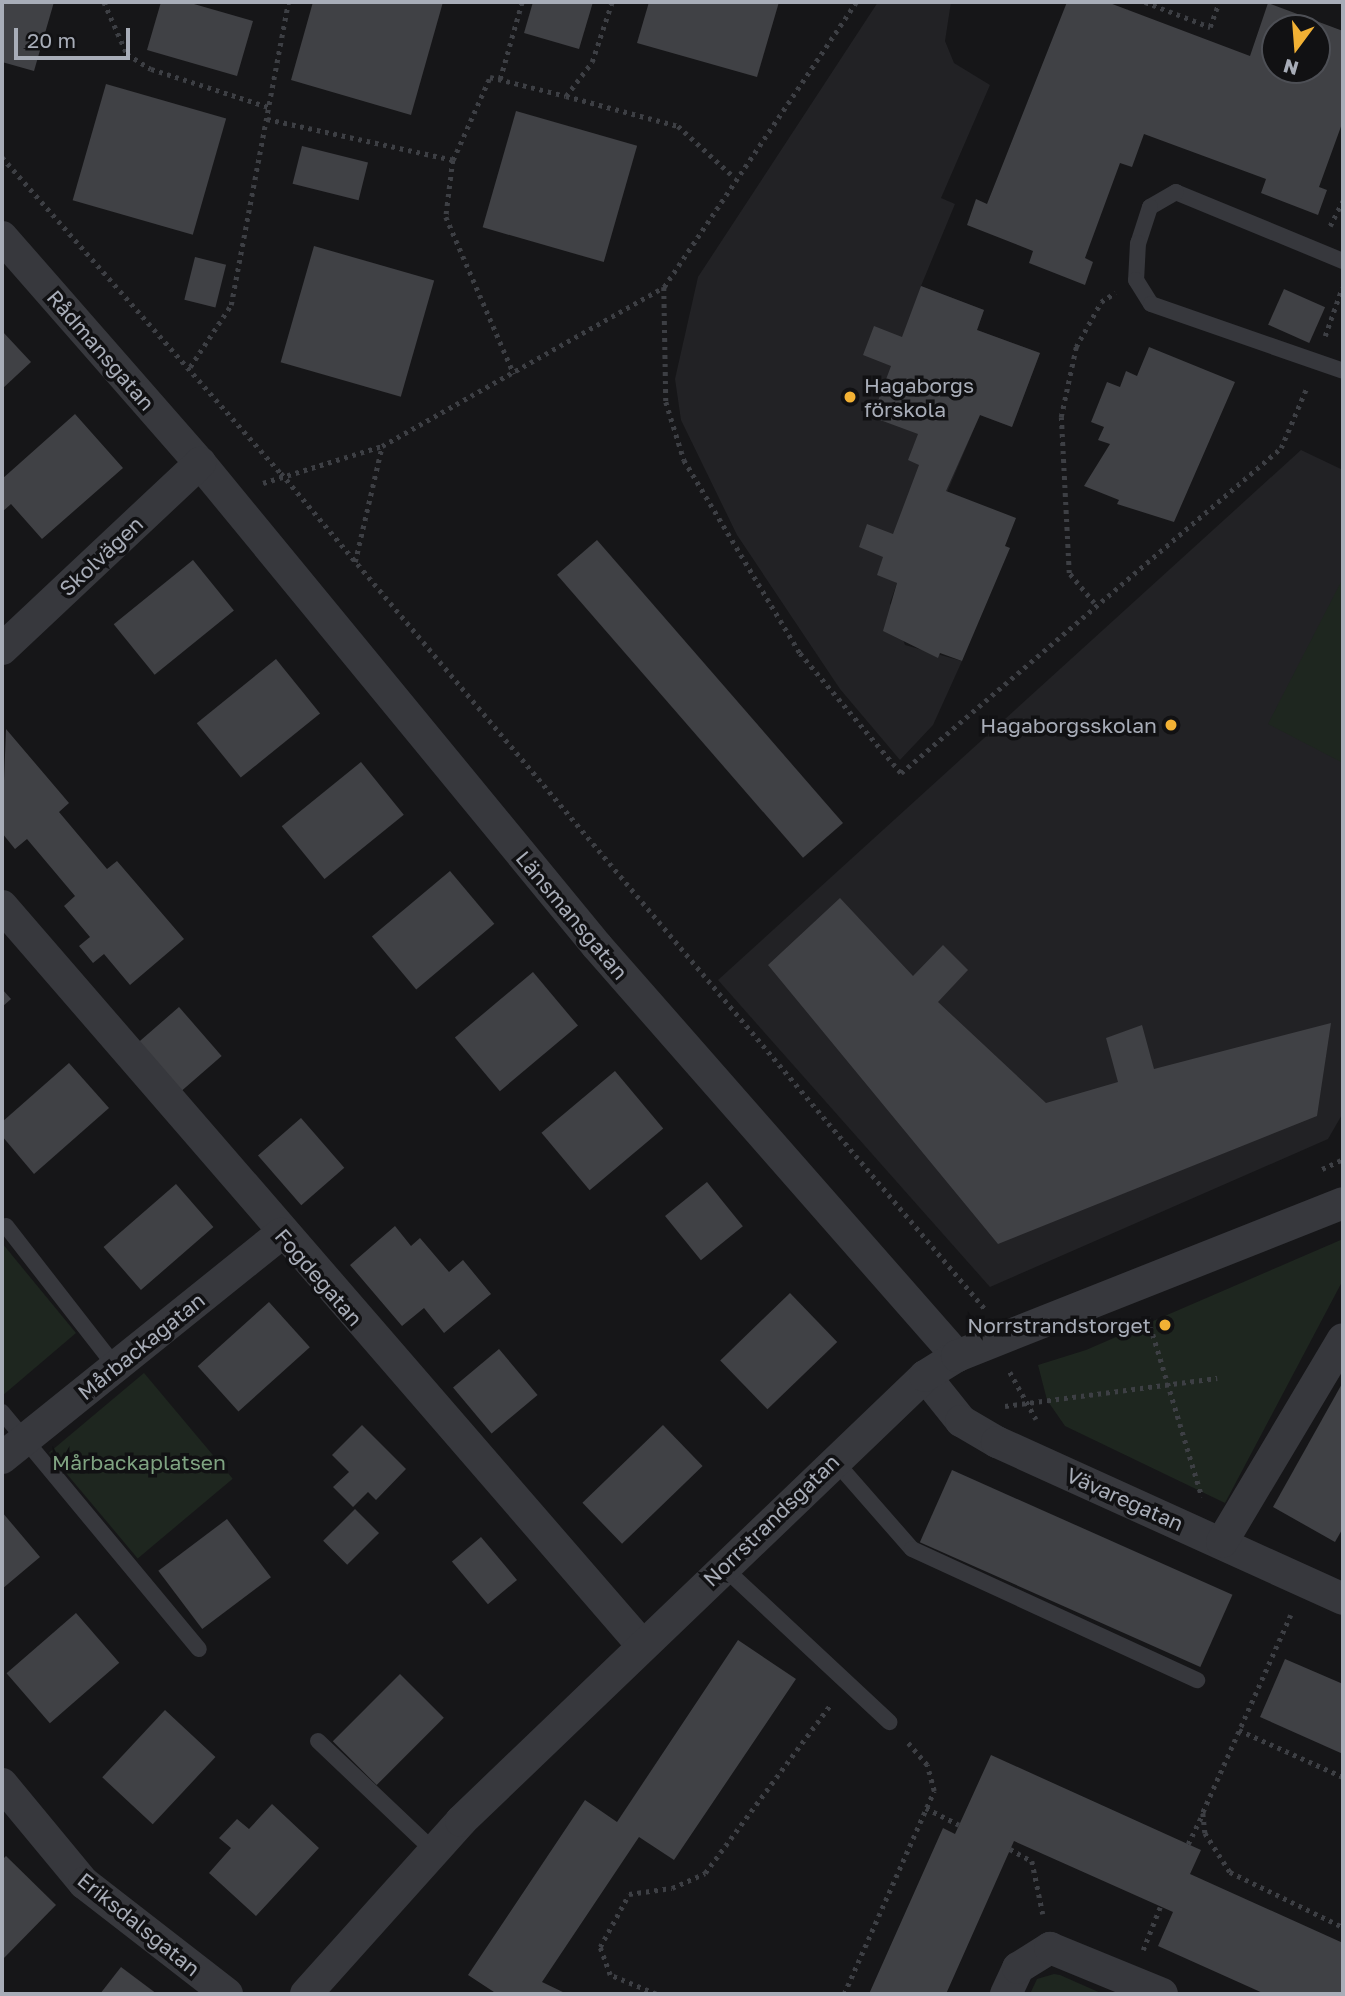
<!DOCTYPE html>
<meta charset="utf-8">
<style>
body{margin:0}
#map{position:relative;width:1345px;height:1996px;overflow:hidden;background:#161618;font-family:"Golos Text",sans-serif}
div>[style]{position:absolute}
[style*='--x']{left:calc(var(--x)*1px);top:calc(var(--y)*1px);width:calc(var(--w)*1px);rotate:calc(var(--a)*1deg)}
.built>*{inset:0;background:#222225}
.green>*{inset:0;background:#1e261f;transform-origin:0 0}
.building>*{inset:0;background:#404145;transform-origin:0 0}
.path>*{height:4.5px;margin-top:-2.25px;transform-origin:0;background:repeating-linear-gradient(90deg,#3d3f44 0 3.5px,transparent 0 8.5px)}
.service>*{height:16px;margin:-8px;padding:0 8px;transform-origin:8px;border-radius:8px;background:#37383d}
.minor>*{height:32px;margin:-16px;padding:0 16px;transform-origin:16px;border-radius:16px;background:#37383d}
.dots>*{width:19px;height:19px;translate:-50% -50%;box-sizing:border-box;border:4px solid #111113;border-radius:50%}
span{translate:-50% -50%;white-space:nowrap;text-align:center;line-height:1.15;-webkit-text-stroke:7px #111113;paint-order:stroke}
.street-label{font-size:21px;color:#a8adb8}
.poi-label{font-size:21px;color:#a8adb8}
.left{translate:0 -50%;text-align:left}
.right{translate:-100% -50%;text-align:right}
.park-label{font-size:21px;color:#7fa381}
.frame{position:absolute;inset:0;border:4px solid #a8adb8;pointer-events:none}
.north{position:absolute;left:1261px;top:14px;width:70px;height:70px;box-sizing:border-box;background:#111113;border:2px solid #4d4f55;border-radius:50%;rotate:196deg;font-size:19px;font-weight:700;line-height:28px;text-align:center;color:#a8adb8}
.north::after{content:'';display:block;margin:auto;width:24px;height:32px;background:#f2b134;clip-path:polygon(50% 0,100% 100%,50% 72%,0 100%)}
.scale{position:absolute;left:14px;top:28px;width:116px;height:32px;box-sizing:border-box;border:4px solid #a8adb8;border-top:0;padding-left:9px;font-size:21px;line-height:24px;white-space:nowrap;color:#a8adb8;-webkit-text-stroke:5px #111113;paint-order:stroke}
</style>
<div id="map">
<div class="built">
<div style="clip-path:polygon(878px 2px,951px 2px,945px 41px,954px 63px,990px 85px,941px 198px,955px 204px,921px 286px,984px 310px,977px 330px,1040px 353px,1012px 427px,980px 415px,936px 518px,887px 578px,897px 583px,890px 603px,905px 645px,962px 661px,933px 725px,900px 760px,840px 689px,737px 535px,681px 420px,675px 379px,698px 277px)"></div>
<div style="clip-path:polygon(1301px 450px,1343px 470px,1343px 1113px,1328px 1139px,990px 1287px,718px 980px)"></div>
</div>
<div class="green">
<div style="clip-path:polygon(1343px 578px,1343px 763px,1268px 724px)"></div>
<div style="clip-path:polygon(1343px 1239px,1343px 1280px,1225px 1503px,1065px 1426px,1047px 1400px,1038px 1365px,1086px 1350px)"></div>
<div style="clip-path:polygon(2px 1243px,76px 1333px,2px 1396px)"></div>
<div style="left:144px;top:1373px;width:138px;height:124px;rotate:50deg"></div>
<div style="clip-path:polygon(1054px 1974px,1060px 1975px,1103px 1994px,1030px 1994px,1037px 1979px)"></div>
</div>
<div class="building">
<div style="clip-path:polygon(2px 2px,54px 2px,34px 71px,2px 62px)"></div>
<div style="clip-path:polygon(161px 2px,187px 2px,253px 21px,237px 76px,147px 50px)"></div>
<div style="clip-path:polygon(313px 2px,443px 2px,411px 115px,291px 80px)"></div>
<div style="clip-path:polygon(533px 2px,593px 2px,579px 49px,524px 33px)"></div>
<div style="clip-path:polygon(649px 2px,779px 2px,757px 77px,637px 43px)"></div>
<div style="clip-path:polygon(evenodd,1067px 2px,1107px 2px,1250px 56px,1268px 3px,1343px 31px,1343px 121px,1319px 187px,1327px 190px,1318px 215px,1261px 193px,1266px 179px,1144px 134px,1132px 167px,1120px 163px,1085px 258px,1093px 262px,1085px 285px,1029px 263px,1033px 251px,967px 225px,976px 199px,987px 204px,1067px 2px,1275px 28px,1317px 28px,1317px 70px,1275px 70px,1275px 28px)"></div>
<div style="left:106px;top:84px;width:125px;height:121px;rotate:16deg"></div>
<div style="left:516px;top:111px;width:126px;height:121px;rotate:16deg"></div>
<div style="left:302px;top:146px;width:68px;height:39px;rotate:14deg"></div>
<div style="left:314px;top:246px;width:125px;height:121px;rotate:16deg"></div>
<div style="left:195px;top:257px;width:32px;height:44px;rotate:14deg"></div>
<div style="clip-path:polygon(921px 286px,984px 310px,977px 330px,1040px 353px,1012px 427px,980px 415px,946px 491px,1016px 518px,1005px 546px,1010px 548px,962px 661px,940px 653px,938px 658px,883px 631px,897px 583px,877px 575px,883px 557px,859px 547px,867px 524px,893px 534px,919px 465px,908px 460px,918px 434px,872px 417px,891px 366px,863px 355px,874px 326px,902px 337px)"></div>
<div style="left:1284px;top:289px;width:45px;height:39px;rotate:24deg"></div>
<div style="clip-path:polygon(2px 331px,31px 362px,2px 389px)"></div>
<div style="clip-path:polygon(1149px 347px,1235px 382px,1174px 522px,1117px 504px,1119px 500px,1084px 486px,1110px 444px,1098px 440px,1104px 427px,1091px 422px,1107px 382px,1120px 387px,1126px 371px,1137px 376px)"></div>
<div style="clip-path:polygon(75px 414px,123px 468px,42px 539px,11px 504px,2px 512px,2px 479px)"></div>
<div style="left:597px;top:540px;width:375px;height:53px;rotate:49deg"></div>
<div style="left:193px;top:560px;width:65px;height:102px;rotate:51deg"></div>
<div style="left:276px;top:659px;width:70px;height:102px;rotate:51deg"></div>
<div style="clip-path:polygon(6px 729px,69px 803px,59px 812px,107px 869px,117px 861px,184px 939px,130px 985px,104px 954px,93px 963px,79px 946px,90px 937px,64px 906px,75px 896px,27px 839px,15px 849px,2px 833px)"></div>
<div style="left:361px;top:762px;width:68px;height:102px;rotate:51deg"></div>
<div style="left:450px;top:871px;width:69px;height:102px;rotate:50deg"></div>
<div style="clip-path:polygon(840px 898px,913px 976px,943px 945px,968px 970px,938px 1002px,1046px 1103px,1118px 1082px,1106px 1038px,1142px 1025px,1154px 1069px,1331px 1023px,1317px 1116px,998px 1244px,768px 965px)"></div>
<div style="left:533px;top:972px;width:70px;height:102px;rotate:50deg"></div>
<div style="clip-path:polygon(2px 989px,11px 999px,2px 1007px)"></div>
<div style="left:179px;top:1007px;width:65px;height:59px;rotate:49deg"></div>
<div style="clip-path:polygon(69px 1063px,109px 1108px,34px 1174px,2px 1136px,2px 1122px)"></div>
<div style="left:615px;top:1071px;width:75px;height:96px;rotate:50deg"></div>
<div style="left:301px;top:1118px;width:66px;height:57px;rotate:49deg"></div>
<div style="left:707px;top:1182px;width:57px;height:54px;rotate:51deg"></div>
<div style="left:176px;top:1184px;width:57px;height:96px;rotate:49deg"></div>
<div style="clip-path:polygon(395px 1226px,411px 1246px,420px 1238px,449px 1272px,463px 1260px,491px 1294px,444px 1333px,424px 1308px,402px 1326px,350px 1265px)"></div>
<div style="left:790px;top:1293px;width:68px;height:97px;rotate:46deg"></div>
<div style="left:269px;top:1302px;width:61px;height:96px;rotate:48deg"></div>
<div style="left:499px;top:1349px;width:60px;height:60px;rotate:50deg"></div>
<div style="clip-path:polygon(1343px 1382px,1343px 1528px,1335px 1542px,1273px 1507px)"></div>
<div style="clip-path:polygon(362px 1425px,406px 1469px,376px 1500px,368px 1492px,353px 1507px,333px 1487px,349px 1472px,332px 1455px)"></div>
<div style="left:663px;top:1425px;width:57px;height:112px;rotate:46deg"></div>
<div style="left:952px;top:1470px;width:307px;height:79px;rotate:24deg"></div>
<div style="left:355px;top:1509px;width:34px;height:45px;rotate:45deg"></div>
<div style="clip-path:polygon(2px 1512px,40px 1557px,2px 1589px)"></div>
<div style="left:227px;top:1519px;width:73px;height:86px;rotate:53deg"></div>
<div style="left:481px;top:1537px;width:56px;height:38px;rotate:50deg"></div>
<div style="left:76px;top:1613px;width:66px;height:92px;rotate:49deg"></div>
<div style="clip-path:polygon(738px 1640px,796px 1679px,674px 1860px,639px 1837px,542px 1982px,567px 1994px,497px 1994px,468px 1975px,585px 1800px,617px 1822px)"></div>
<div style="clip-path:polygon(1285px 1659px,1343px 1684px,1343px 1754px,1260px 1717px)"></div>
<div style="left:400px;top:1674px;width:62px;height:95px;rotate:45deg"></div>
<div style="left:165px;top:1710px;width:69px;height:92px;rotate:43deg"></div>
<div style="clip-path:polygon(991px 1755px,1201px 1850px,1190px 1874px,1343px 1943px,1343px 1994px,1265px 1994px,1158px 1946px,1173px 1912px,1014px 1841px,946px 1994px,869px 1994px,943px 1828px,955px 1834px)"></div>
<div style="clip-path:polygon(272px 1804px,319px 1848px,256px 1916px,209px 1873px,231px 1848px,219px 1838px,237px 1819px,249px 1829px)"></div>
<div style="clip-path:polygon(6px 1856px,56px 1905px,2px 1960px,2px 1860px)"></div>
<div style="clip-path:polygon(121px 1967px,157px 1994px,100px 1994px)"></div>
</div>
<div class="path">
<div style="--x:104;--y:2;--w:57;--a:66.1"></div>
<div style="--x:127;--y:54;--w:28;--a:32"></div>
<div style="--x:151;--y:69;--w:124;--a:17.9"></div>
<div style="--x:1145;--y:2;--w:70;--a:21"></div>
<div style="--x:1210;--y:27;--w:27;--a:-70"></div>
<div style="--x:500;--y:79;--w:80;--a:-74.1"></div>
<div style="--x:566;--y:96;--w:116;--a:15"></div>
<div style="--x:678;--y:126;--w:76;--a:42.3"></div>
<div style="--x:267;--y:119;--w:190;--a:12.4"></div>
<div style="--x:453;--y:160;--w:91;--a:-66"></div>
<div style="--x:490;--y:77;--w:78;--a:14"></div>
<div style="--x:566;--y:96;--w:43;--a:-52.6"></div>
<div style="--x:592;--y:62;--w:63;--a:-71.6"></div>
<div style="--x:2;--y:157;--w:422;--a:48.6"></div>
<div style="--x:281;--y:473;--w:1093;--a:49.9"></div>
<div style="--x:453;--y:160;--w:57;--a:97"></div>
<div style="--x:446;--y:217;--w:171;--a:66.6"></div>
<div style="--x:1330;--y:226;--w:28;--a:-63"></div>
<div style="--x:664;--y:287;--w:115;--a:89"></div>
<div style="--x:666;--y:402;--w:61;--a:72.8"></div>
<div style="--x:684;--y:460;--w:225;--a:59"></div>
<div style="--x:800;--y:653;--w:157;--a:49.9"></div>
<div style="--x:901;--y:773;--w:500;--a:-40.54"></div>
<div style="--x:1281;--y:448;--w:66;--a:-66.9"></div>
<div style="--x:1325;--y:336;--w:51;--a:-70.5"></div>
<div style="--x:190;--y:367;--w:74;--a:-56.5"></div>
<div style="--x:231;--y:305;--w:308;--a:-79.3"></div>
<div style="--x:263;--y:483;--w:125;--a:-17.3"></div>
<div style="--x:382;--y:446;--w:324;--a:-29.4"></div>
<div style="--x:664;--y:287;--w:344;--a:-56"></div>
<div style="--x:355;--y:562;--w:119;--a:-76.9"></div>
<div style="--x:1094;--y:603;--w:39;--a:-130"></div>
<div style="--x:1069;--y:573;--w:156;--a:-92.9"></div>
<div style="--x:1061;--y:417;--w:72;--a:-77.9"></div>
<div style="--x:1076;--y:347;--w:51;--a:-60.9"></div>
<div style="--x:1101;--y:302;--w:17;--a:-33"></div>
<div style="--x:1322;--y:1169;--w:23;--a:-25"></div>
<div style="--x:1148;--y:1318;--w:187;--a:73.2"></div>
<div style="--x:1010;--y:1372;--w:54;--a:61"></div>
<div style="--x:1005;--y:1406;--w:214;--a:-7.5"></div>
<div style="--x:1291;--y:1615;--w:217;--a:114"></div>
<div style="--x:1203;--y:1813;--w:20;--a:84"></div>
<div style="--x:1205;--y:1833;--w:46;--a:57.3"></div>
<div style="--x:1230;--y:1872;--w:126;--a:26"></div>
<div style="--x:1239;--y:1730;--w:114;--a:24.3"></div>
<div style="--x:926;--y:1808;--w:37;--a:27"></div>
<div style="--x:1188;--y:1844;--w:34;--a:-64"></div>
<div style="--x:1010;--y:1849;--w:25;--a:29"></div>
<div style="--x:1032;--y:1861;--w:54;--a:78.3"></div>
<div style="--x:1143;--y:1950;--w:46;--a:-68.4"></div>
<div style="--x:656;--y:1994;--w:50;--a:-157.6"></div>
<div style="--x:610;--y:1975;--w:30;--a:-110"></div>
<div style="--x:600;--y:1947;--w:60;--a:-61.3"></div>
<div style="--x:629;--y:1894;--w:43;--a:-7.9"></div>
<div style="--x:672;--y:1888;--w:36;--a:-24"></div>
<div style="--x:705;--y:1873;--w:211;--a:-53.3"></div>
<div style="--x:844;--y:1994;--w:222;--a:-66.1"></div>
<div style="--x:934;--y:1791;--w:27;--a:-105"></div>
<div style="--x:927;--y:1765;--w:32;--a:-131"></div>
</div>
<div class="service">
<div style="--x:1343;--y:261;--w:181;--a:-157.6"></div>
<div style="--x:1176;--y:192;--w:30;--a:150"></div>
<div style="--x:1150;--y:207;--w:38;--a:108"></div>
<div style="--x:1138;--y:243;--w:37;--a:93"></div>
<div style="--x:1136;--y:280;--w:28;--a:58"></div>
<div style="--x:1151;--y:304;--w:203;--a:19.2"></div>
<div style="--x:6;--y:1226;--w:177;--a:52.1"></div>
<div style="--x:2;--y:1412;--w:308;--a:50.3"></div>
<div style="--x:834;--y:1460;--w:118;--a:48.8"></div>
<div style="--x:912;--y:1549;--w:314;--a:24.7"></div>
<div style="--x:722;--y:1566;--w:229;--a:43"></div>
<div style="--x:318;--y:1741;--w:160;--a:43.5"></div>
</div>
<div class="minor">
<div style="--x:2;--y:237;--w:300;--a:48.8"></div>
<div style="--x:200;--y:463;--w:625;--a:50.58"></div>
<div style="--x:597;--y:946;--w:546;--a:48.72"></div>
<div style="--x:2;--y:649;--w:272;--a:-43.2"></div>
<div style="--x:2;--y:906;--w:976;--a:49.11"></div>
<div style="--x:925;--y:1376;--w:58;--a:51.3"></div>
<div style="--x:961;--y:1421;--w:42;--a:30.3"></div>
<div style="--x:997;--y:1442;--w:380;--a:24.4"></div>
<div style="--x:2;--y:1458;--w:358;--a:-38.8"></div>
<div style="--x:1222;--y:1542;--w:236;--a:-59.2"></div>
<div style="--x:2;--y:1784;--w:129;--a:50.4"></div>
<div style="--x:84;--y:1883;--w:181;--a:37.8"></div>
<div style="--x:306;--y:1994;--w:232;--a:-48.1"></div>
<div style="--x:461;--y:1821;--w:643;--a:-43.8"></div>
<div style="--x:925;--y:1376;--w:38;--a:-32"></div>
<div style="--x:957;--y:1356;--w:415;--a:-21.6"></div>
<div style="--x:1006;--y:1994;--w:29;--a:-65"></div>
<div style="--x:1018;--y:1968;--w:38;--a:-32"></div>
<div style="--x:1050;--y:1948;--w:121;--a:22.3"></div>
</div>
<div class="dots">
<div style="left:850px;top:397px;background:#f2b134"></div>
<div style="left:1171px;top:725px;background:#f2b134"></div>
<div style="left:1165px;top:1325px;background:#f2b134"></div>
</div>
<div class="street-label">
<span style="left:101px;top:350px;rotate:49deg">Rådmansgatan</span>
<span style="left:101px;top:556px;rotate:-43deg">Skolvägen</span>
<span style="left:572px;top:915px;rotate:50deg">Länsmansgatan</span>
<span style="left:319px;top:1277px;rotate:49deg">Fogdegatan</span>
<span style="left:141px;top:1346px;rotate:-39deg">Mårbackagatan</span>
<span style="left:1125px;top:1499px;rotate:24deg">Vävaregatan</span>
<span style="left:771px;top:1520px;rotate:-44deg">Norrstrandsgatan</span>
<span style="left:139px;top:1924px;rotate:39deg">Eriksdalsgatan</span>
</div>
<div class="poi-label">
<span class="left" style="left:864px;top:397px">Hagaborgs<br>förskola</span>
<span class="right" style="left:1157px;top:725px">Hagaborgsskolan</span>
<span class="right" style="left:1151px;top:1325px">Norrstrandstorget</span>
</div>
<div class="park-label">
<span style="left:139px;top:1462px">Mårbackaplatsen</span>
</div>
<div class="frame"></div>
<div class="north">N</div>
<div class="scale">20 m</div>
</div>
